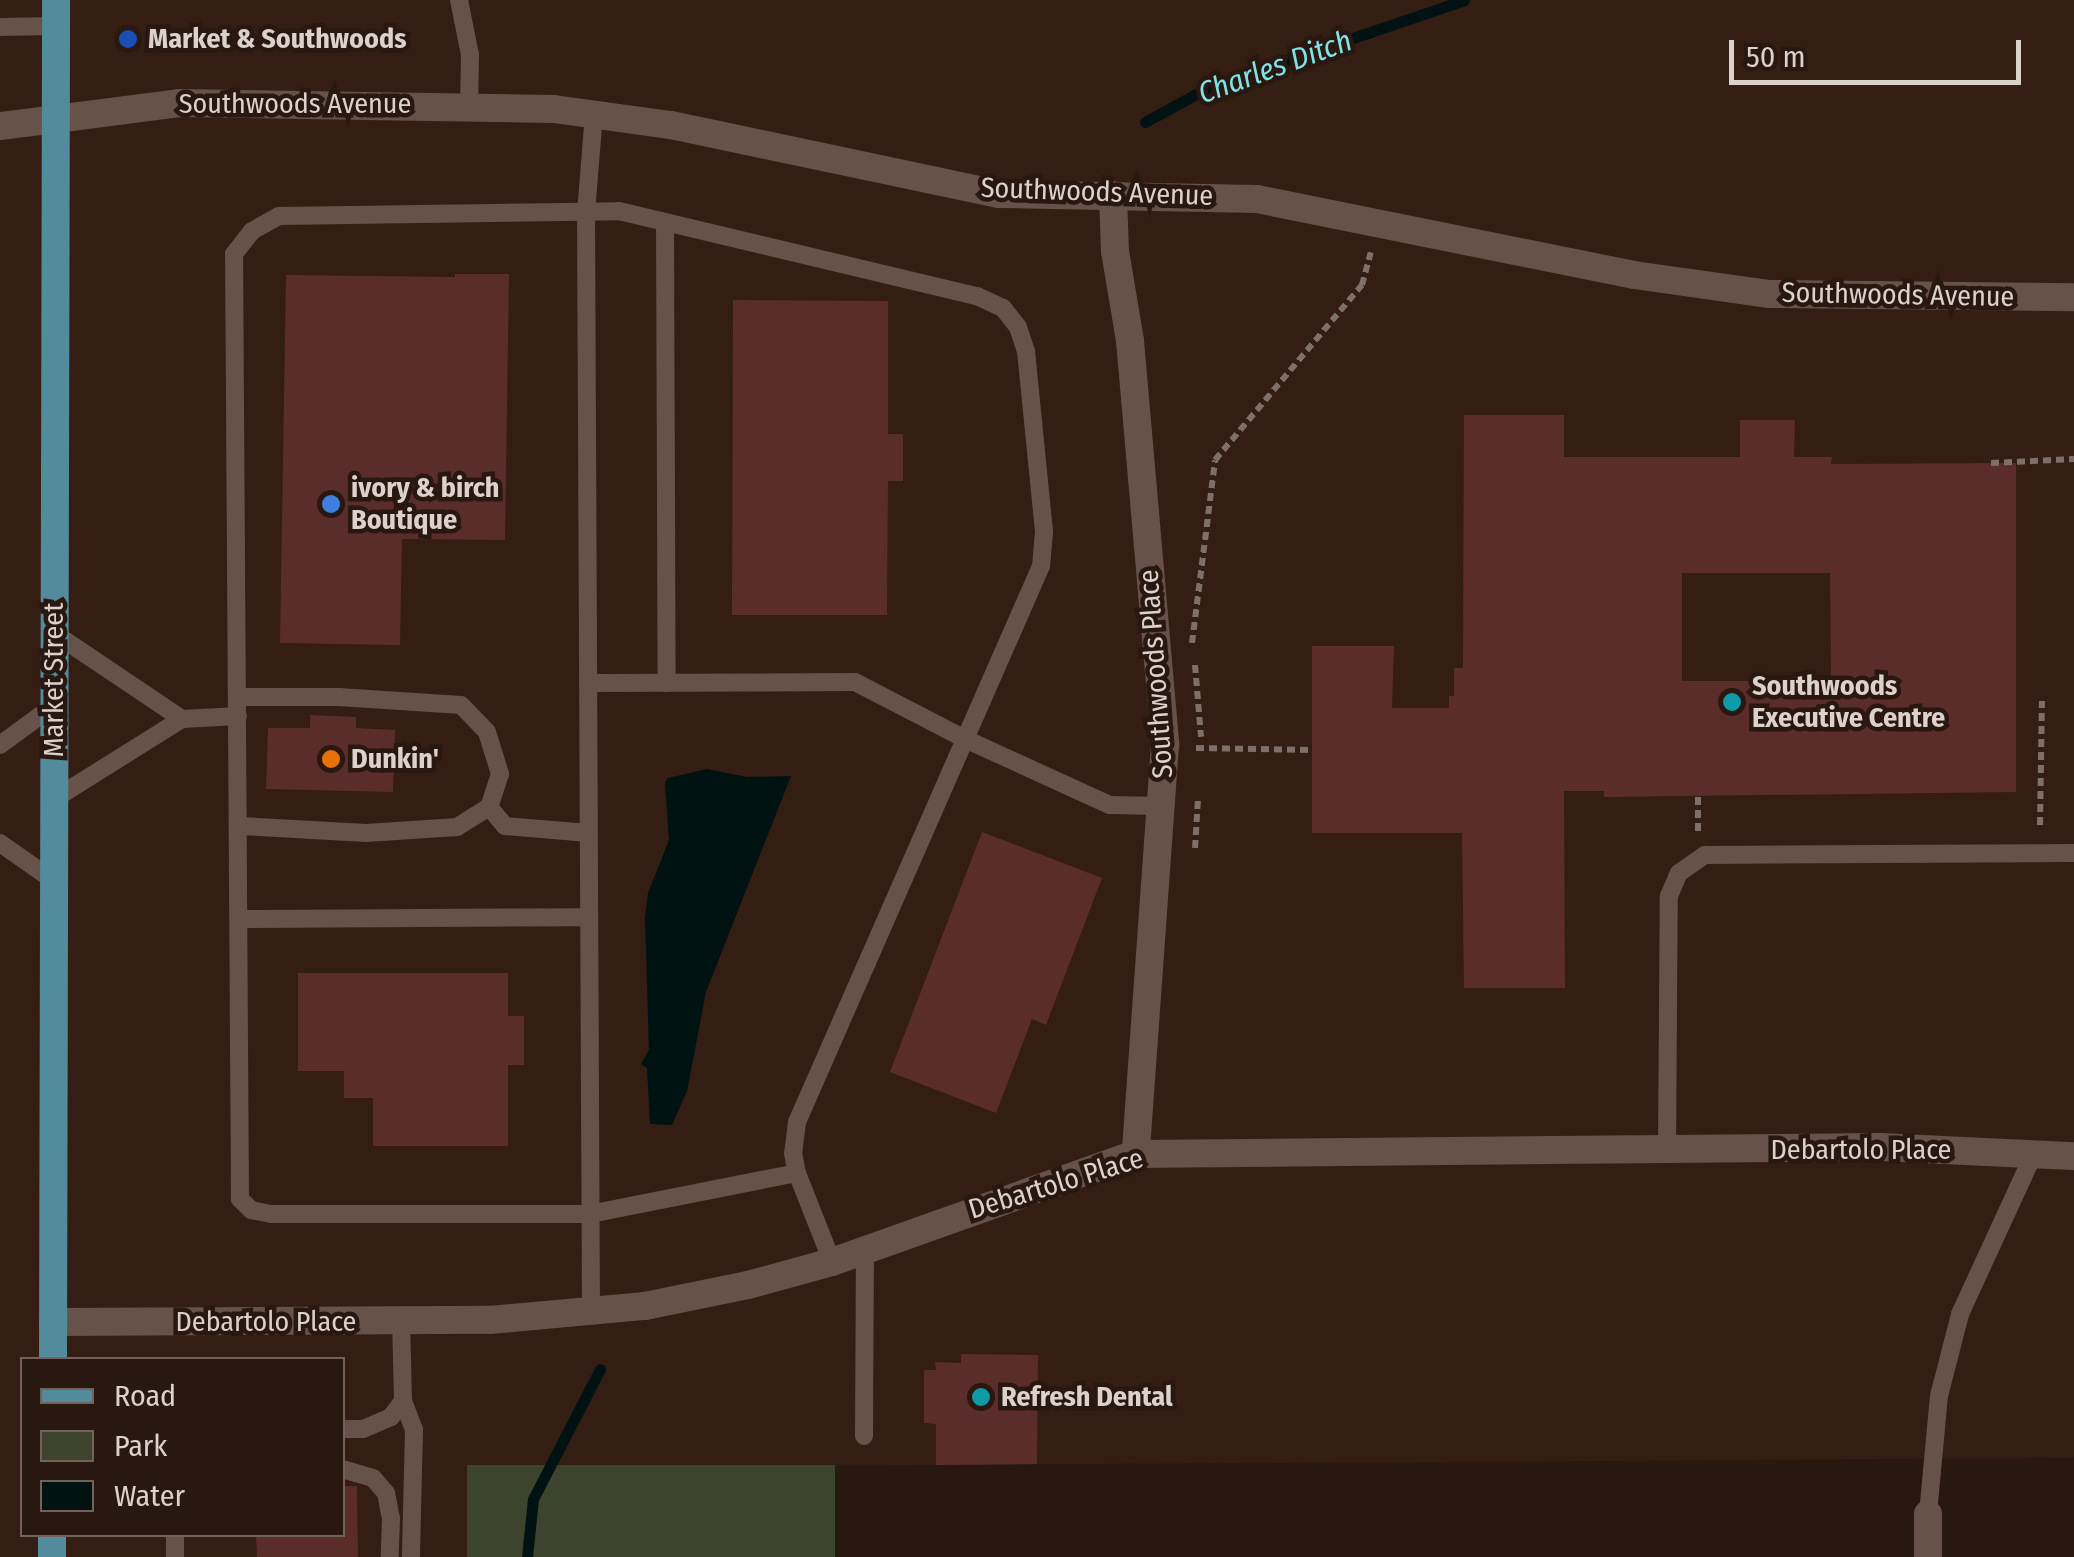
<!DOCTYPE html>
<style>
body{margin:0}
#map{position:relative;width:2074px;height:1557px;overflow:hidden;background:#291810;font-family:"Fira Sans Condensed",sans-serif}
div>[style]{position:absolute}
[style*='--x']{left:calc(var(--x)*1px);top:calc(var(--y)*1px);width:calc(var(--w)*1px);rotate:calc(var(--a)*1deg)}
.built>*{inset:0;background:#341d12}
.green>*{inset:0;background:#3c442d;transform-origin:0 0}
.water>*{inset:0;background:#011213}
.stream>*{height:11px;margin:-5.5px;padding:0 5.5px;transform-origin:5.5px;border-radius:5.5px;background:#011213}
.building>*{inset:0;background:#5a2d2b}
.path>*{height:6px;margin-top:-3px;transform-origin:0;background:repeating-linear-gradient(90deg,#7e7069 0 8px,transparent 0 13px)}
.service>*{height:18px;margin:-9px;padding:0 9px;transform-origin:9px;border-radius:9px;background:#665248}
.minor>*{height:28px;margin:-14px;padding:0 14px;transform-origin:14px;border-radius:14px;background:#665248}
.tertiary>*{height:28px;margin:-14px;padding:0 14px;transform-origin:14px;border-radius:14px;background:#665248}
.primary>*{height:28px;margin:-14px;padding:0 14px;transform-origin:14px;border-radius:14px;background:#528b9c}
.dots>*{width:28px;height:28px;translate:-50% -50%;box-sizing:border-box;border:5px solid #291810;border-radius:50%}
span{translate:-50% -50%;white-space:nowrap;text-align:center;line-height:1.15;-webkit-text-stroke:9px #291810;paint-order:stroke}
.poi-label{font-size:28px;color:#ddd1cb;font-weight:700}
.left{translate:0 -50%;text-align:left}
.street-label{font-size:28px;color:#ddd1cb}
.water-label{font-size:30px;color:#7ee4e5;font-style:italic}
.legend{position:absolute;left:20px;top:1357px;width:325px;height:180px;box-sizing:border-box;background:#291810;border:2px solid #71625b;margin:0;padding:12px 18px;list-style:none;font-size:30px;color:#ddd1cb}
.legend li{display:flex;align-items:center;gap:20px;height:50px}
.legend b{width:50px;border:2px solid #71625b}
.scale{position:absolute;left:1729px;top:40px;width:292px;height:45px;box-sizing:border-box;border:5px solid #ddd1cb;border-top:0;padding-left:12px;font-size:30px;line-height:35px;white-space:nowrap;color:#ddd1cb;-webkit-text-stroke:8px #291810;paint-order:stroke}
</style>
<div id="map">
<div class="built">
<div style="clip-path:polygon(evenodd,0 0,2074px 0,2074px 1458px,468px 1468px,468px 1557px,0 1557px,0 0,22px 1360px,342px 1360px,342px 1534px,22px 1534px,22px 1360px)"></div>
</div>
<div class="green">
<div style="left:835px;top:1465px;width:92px;height:368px;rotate:90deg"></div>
</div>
<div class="water">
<div style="clip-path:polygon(707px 769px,747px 777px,791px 776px,706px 992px,687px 1091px,672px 1125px,650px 1124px,647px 1068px,641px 1064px,649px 1050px,645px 917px,648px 893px,669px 840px,665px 783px,668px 778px)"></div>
</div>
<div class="stream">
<div style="--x:1145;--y:122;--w:73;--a:-28.7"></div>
<div style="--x:1209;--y:87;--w:269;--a:-18.8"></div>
<div style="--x:527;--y:1557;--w:58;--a:-84.1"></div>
<div style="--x:533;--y:1499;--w:146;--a:-62.7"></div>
</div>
<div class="building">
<div style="clip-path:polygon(455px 274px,509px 274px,505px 540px,402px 539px,400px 645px,280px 643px,286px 275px,455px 277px)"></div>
<div style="clip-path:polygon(733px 300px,888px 301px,888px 434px,903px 434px,903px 481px,888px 481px,887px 615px,732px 615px)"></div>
<div style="clip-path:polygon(evenodd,1464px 415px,1564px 415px,1564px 457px,1740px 457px,1740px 420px,1795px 420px,1794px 457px,1832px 457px,1831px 464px,2016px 463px,2016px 792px,1604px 797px,1604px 791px,1564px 791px,1565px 988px,1464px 988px,1462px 833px,1312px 833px,1312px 646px,1394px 646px,1392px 708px,1449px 708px,1449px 696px,1454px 696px,1454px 668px,1463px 668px,1464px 415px,1682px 573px,1830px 573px,1831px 681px,1682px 681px,1682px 573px)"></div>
<div style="clip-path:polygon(310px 715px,356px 717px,356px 728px,395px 730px,393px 792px,266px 789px,268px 728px,310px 728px)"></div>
<div style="clip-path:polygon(982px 832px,1102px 878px,1046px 1025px,1032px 1019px,996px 1113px,890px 1072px)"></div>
<div style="clip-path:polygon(298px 973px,508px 973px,508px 1016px,524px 1016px,524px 1065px,508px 1065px,508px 1146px,373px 1146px,373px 1098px,344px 1098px,344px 1071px,298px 1071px)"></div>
<div style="clip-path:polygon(961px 1354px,1038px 1355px,1037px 1464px,936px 1465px,936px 1424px,924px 1423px,924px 1370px,936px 1370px,935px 1362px,961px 1363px)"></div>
<div style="clip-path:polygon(342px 1486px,357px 1486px,358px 1557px,257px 1557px,256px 1534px,342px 1534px)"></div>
</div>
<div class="path">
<div style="--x:1991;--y:463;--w:83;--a:-2.8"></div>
<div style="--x:1192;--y:643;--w:184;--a:-82.8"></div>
<div style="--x:1215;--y:460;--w:229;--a:-50"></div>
<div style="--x:1362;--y:285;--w:34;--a:-75"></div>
<div style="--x:1195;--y:665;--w:72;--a:85.2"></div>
<div style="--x:1196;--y:748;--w:116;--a:1"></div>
<div style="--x:1698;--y:797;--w:34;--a:90"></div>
<div style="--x:2040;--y:825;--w:124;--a:-89.1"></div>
<div style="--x:1195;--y:848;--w:49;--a:-86.5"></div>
</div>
<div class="service">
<div style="--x:459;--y:0;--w:56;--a:78.7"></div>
<div style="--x:470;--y:55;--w:50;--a:91.1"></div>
<div style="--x:0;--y:27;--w:56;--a:-1"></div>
<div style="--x:665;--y:222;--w:461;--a:89.8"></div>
<div style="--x:54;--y:633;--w:154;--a:33.9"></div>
<div style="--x:588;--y:683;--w:267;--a:-0.2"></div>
<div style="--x:855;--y:682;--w:124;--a:27.4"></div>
<div style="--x:965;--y:739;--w:159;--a:24.5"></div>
<div style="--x:1110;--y:805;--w:52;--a:1.1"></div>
<div style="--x:238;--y:697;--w:101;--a:0"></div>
<div style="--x:339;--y:697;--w:122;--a:3.8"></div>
<div style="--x:461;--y:705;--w:37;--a:46"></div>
<div style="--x:487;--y:732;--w:44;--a:72.8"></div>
<div style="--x:500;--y:774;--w:35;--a:108"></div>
<div style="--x:489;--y:807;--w:38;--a:148"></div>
<div style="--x:457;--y:827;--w:91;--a:176.2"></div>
<div style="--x:366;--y:833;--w:127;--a:-176.8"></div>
<div style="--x:0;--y:745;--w:66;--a:-36.3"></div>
<div style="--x:54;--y:799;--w:151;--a:-32"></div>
<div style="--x:182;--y:719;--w:56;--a:-3.1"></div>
<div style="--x:489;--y:807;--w:25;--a:50"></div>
<div style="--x:505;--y:826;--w:84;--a:4.8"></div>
<div style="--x:0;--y:843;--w:66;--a:35.1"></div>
<div style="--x:239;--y:919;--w:350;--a:-0.3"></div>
<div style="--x:1667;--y:1151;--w:255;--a:-89.6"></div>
<div style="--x:1669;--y:896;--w:25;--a:-67"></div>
<div style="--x:1679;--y:873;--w:32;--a:-35"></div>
<div style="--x:1705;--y:855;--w:369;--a:-0.3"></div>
<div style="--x:797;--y:1173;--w:212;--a:168.8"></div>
<div style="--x:589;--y:1214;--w:318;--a:180"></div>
<div style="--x:271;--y:1214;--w:20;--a:-169"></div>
<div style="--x:251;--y:1210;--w:16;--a:-135"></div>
<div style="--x:240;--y:1199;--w:945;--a:-90.36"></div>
<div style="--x:234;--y:254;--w:29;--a:-52"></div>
<div style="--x:252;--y:231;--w:31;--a:-29"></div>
<div style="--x:279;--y:216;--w:340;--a:-0.8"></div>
<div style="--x:619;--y:211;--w:368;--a:13.4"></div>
<div style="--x:977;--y:296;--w:29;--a:25"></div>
<div style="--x:1003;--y:308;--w:24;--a:52"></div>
<div style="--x:1018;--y:327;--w:25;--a:72"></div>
<div style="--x:1026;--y:351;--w:182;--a:84.3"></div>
<div style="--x:1044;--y:532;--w:34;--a:95"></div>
<div style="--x:1041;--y:566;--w:607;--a:113.69"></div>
<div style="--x:797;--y:1122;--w:31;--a:97"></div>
<div style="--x:793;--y:1153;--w:20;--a:79"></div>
<div style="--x:797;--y:1173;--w:96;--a:68.5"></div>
<div style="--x:591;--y:1313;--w:1100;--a:-90.26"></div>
<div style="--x:586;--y:213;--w:99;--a:-85.4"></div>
<div style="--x:403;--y:1401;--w:31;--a:69"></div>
<div style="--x:414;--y:1430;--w:127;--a:91.4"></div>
<div style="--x:342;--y:1429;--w:21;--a:0"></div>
<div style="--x:363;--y:1429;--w:30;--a:-23"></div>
<div style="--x:391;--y:1417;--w:20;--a:-53"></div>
<div style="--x:403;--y:1401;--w:80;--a:-91.4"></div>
<div style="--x:864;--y:1436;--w:187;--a:-89.7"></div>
<div style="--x:342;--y:1469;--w:32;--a:16"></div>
<div style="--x:373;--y:1478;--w:20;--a:49"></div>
<div style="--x:386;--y:1493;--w:26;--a:79"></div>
<div style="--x:391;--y:1519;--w:38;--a:92"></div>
<div style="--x:1928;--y:1514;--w:119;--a:-84.7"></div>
<div style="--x:1939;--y:1396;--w:85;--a:-75.6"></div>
<div style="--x:1960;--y:1314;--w:177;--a:-65.3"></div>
<div style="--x:175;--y:1534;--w:23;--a:90"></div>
</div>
<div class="minor">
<div style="--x:56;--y:119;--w:124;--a:-7.4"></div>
<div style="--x:179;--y:103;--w:375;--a:0.9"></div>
<div style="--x:554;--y:109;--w:118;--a:7.8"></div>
<div style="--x:671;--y:125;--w:335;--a:11.9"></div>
<div style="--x:999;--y:194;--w:258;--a:1.1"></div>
<div style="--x:1257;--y:199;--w:385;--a:11.4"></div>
<div style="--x:1634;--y:275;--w:137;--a:8"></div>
<div style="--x:1770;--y:294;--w:304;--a:0.6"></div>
<div style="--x:1113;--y:195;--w:56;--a:88"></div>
<div style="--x:1115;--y:251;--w:91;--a:80.5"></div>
<div style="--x:1130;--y:341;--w:406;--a:85"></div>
<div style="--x:1165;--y:745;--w:410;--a:94.1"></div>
<div style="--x:53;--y:1322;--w:437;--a:-0.3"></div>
<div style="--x:490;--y:1320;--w:156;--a:-5.2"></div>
<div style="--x:645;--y:1306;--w:105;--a:-11.5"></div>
<div style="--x:748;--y:1285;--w:87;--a:-15.3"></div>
<div style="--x:832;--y:1262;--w:323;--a:-19.6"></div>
<div style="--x:1136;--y:1154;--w:744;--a:-0.54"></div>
<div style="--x:1880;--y:1147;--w:194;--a:2.7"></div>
<div style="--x:1928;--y:1514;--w:43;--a:90"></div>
</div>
<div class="tertiary">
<div style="--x:0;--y:126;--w:56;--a:-7.1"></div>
</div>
<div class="primary">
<div style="--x:53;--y:1360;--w:1360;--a:-89.87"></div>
<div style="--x:52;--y:1557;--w:23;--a:-90"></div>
</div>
<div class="dots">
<div style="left:128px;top:39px;background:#1a4fb4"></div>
<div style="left:331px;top:504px;background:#3f7fe0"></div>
<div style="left:1732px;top:702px;background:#0f9aa8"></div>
<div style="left:331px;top:759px;background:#e8710a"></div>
<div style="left:981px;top:1397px;background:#0f9aa8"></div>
</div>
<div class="poi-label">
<span class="left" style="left:148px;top:39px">Market &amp; Southwoods</span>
<span class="left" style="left:351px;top:504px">ivory &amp; birch<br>Boutique</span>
<span class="left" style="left:1752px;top:702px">Southwoods<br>Executive Centre</span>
<span class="left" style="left:351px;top:759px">Dunkin'</span>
<span class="left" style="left:1001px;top:1397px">Refresh Dental</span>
</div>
<div class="street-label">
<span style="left:295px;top:104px">Southwoods Avenue</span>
<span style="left:1097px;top:192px;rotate:2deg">Southwoods Avenue</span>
<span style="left:1898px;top:295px;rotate:1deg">Southwoods Avenue</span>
<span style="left:1156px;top:674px;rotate:-94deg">Southwoods Place</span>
<span style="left:54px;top:680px;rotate:-90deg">Market Street</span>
<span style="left:1861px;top:1150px">Debartolo Place</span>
<span style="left:1056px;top:1184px;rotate:-17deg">Debartolo Place</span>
<span style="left:266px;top:1322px">Debartolo Place</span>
</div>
<div class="water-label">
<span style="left:1275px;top:67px;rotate:-20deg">Charles Ditch</span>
</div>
<ul class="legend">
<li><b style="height:12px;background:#528b9c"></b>Road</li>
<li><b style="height:28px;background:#3c442d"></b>Park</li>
<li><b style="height:28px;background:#011213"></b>Water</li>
</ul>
<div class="scale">50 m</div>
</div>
